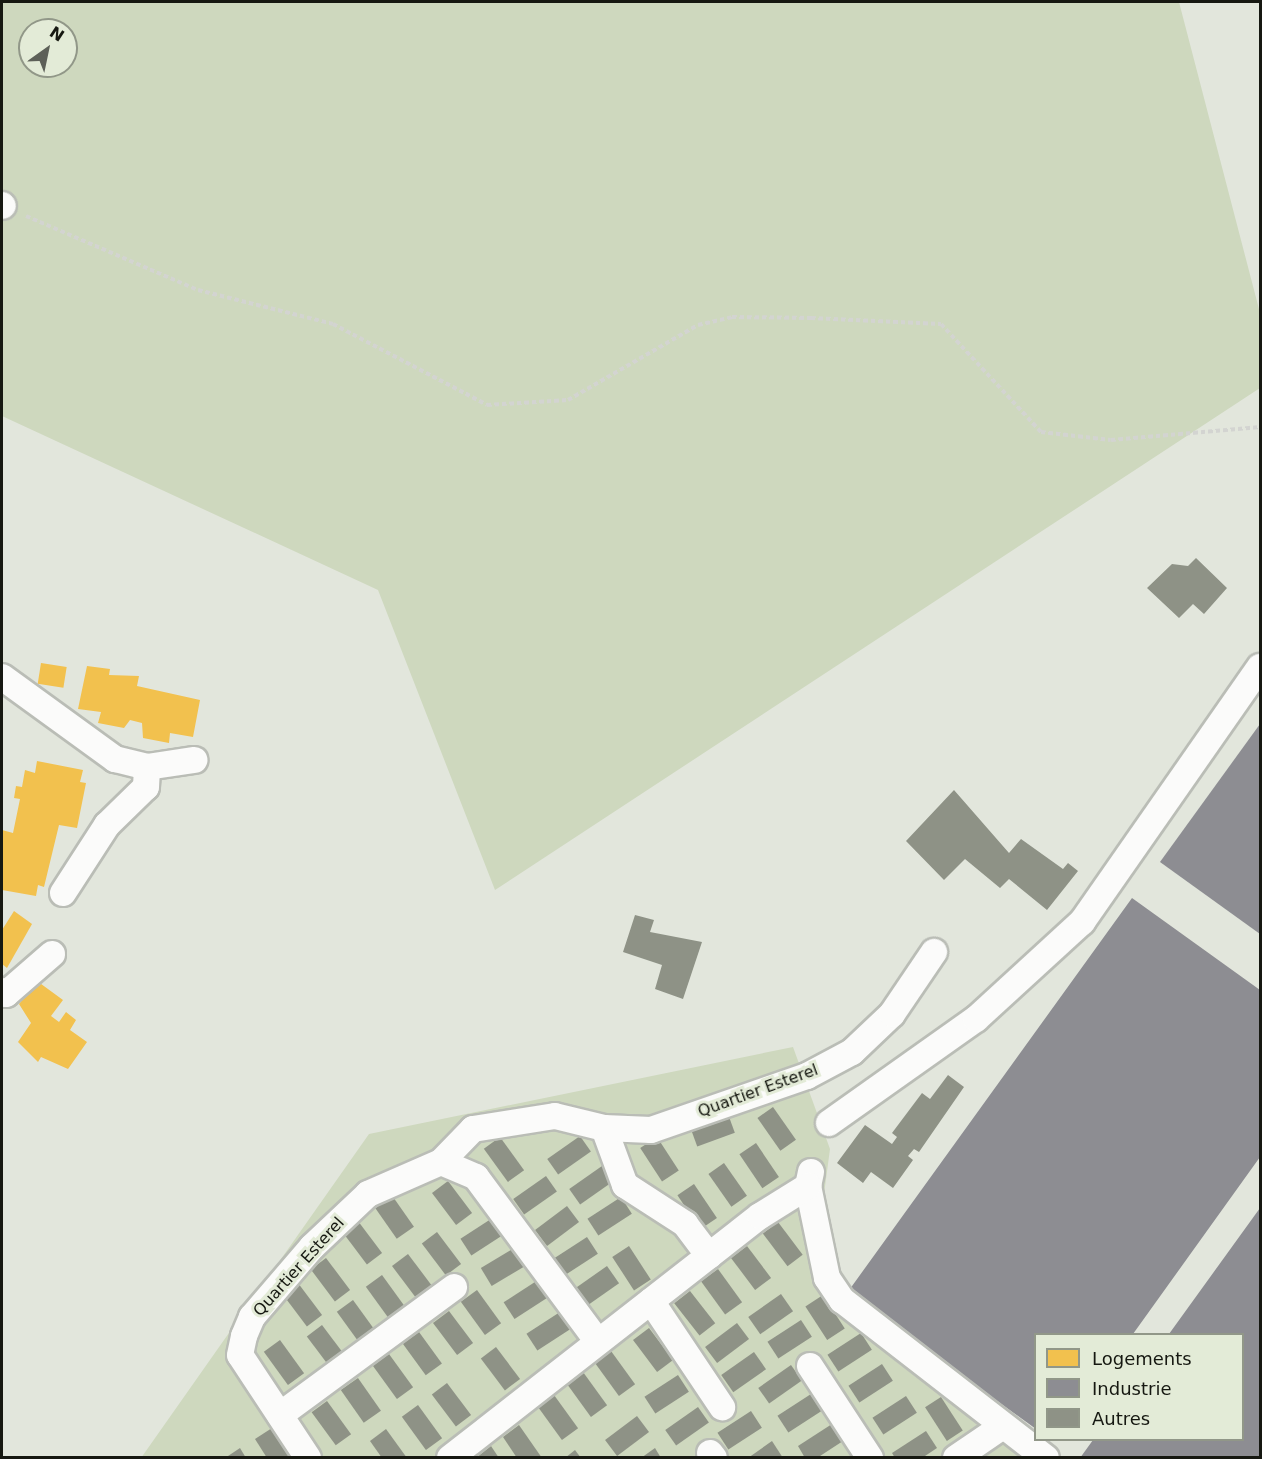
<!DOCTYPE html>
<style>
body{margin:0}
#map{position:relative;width:1262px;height:1459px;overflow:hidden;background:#e2e6dc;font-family:"DejaVu Sans",sans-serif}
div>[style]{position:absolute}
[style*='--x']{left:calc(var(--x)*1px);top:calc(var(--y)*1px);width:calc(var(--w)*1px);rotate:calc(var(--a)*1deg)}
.green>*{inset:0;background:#ced8be}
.homes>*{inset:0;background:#f2c14e;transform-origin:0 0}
.industry>*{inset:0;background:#8d8d92}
.building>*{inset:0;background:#8e9286;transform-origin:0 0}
.path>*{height:4px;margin-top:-2px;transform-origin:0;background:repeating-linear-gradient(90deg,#d3d4d1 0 4.5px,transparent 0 7.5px)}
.roads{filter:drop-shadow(2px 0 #babdb6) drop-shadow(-2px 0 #babdb6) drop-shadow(0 2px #babdb6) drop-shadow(0 -2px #babdb6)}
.minor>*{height:26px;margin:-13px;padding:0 13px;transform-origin:13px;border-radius:13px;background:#fbfbfa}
span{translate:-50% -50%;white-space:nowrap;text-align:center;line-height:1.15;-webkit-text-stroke:6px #e3ebd7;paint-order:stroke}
.street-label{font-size:16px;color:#161811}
.frame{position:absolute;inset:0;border:3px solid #161811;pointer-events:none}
.legend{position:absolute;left:1034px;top:1333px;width:210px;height:108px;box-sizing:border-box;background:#e3ebd7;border:2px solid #919788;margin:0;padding:8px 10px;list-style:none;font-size:18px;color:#161811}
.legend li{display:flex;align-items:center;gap:12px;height:30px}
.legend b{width:30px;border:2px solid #919788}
.north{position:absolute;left:18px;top:18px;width:60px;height:60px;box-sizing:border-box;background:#e3ebd7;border:2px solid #919788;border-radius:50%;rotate:33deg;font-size:16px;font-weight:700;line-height:24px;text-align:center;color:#161811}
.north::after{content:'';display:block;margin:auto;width:21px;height:27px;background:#5d6058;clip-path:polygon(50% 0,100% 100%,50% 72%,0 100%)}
</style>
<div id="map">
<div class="green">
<div style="clip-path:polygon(evenodd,2px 2px,1179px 2px,1260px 313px,1260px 388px,495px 890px,378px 590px,2px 416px,2px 2px,30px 30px,66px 30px,66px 66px,30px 66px,30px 30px)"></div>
<div style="clip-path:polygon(793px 1047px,830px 1149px,813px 1276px,899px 1364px,1033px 1457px,141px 1458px,369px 1134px)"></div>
</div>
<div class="homes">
<div style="left:41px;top:663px;width:26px;height:21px;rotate:9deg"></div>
<div style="clip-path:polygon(87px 666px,110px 669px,109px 675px,139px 676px,137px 686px,200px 700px,193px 737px,170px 733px,169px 743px,143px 738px,142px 723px,130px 720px,124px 728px,98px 723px,101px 712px,78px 709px)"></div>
<div style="clip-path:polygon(37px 761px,83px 770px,80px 782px,86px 783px,77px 828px,59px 825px,44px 887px,38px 885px,36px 896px,2px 890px,2px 830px,13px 833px,20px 799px,14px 798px,16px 786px,22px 787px,25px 770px,35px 773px)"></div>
<div style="clip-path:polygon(14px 911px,32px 924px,7px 968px,2px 964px,2px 930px)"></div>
<div style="clip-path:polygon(37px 981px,63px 1000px,51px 1016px,59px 1022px,66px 1012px,76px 1020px,70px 1030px,87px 1042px,68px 1069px,41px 1057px,38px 1062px,18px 1042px,31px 1023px,19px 1004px)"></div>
</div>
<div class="industry">
<div style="clip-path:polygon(1260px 724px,1260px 934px,1160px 862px)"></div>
<div style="clip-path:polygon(1132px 898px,1260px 990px,1260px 1157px,1133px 1334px,1036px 1334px,1036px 1429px,847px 1293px)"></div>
<div style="clip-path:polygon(1260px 1208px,1260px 1458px,1080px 1458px,1093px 1440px,1242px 1440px,1242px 1334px,1169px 1334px)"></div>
</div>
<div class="building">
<div style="clip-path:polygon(1196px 558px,1227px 588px,1204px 614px,1193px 604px,1179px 618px,1147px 588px,1172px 564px,1188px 566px)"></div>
<div style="clip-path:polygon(954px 790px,1009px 853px,1021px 839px,1063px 869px,1068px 863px,1078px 871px,1047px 910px,1009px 879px,1000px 888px,965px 859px,944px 880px,906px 841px)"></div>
<div style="clip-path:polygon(635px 915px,654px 920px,650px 932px,702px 942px,683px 999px,655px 989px,662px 965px,623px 952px)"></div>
<div style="clip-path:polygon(948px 1075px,964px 1087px,919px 1152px,914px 1149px,908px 1156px,913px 1160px,893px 1188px,871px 1172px,863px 1183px,837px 1163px,865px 1125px,892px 1144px,897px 1137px,892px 1133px,922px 1093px,930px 1099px)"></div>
<div style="left:773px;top:1107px;width:40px;height:19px;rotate:55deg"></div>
<div style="left:728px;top:1114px;width:20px;height:40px;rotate:70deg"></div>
<div style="left:580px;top:1136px;width:19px;height:40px;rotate:55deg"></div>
<div style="left:500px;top:1137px;width:41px;height:20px;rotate:54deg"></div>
<div style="left:657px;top:1137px;width:40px;height:20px;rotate:57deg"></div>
<div style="left:756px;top:1143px;width:41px;height:20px;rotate:56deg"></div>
<div style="left:724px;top:1163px;width:40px;height:19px;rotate:55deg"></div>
<div style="left:602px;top:1166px;width:19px;height:40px;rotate:55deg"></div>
<div style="left:546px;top:1176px;width:19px;height:40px;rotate:55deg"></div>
<div style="left:448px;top:1181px;width:40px;height:20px;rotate:53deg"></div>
<div style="left:694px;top:1184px;width:41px;height:20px;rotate:56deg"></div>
<div style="left:391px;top:1194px;width:40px;height:21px;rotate:55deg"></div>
<div style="left:621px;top:1197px;width:20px;height:40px;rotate:57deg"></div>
<div style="left:567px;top:1206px;width:20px;height:40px;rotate:53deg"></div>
<div style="left:494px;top:1217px;width:20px;height:40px;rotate:57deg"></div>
<div style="left:358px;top:1221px;width:40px;height:19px;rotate:53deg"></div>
<div style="left:778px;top:1222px;width:41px;height:19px;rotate:53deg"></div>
<div style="left:437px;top:1232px;width:40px;height:19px;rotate:53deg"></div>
<div style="left:587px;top:1237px;width:20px;height:40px;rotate:57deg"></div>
<div style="left:629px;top:1246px;width:40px;height:20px;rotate:57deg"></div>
<div style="left:747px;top:1246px;width:40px;height:20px;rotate:53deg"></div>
<div style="left:516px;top:1247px;width:21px;height:41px;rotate:59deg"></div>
<div style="left:408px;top:1254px;width:40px;height:20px;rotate:53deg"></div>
<div style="left:326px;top:1258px;width:40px;height:19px;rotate:53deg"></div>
<div style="left:607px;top:1266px;width:21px;height:40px;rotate:55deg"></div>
<div style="left:718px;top:1269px;width:41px;height:21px;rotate:54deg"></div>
<div style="left:382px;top:1275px;width:41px;height:20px;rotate:54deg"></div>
<div style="left:538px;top:1280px;width:20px;height:41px;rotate:57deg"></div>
<div style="left:298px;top:1283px;width:40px;height:19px;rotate:53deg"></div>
<div style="left:477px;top:1290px;width:41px;height:20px;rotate:54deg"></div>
<div style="left:690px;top:1291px;width:41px;height:20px;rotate:52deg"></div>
<div style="left:781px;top:1294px;width:21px;height:40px;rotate:55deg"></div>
<div style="left:823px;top:1295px;width:40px;height:21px;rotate:57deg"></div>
<div style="left:353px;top:1300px;width:41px;height:20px;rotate:54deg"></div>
<div style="left:449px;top:1311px;width:40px;height:20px;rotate:53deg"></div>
<div style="left:560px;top:1312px;width:20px;height:40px;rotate:57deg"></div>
<div style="left:801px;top:1320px;width:20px;height:40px;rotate:57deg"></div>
<div style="left:737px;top:1323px;width:20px;height:40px;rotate:53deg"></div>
<div style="left:322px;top:1325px;width:40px;height:19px;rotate:53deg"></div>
<div style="left:649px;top:1328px;width:40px;height:20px;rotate:53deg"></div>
<div style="left:419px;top:1332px;width:39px;height:20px;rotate:54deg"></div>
<div style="left:861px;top:1333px;width:20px;height:40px;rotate:57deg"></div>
<div style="left:280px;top:1340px;width:41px;height:20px;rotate:54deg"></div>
<div style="left:496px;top:1347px;width:40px;height:19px;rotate:53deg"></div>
<div style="left:611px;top:1351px;width:41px;height:20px;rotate:54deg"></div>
<div style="left:754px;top:1352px;width:21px;height:40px;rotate:55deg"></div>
<div style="left:389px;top:1354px;width:41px;height:20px;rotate:54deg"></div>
<div style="left:882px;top:1364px;width:20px;height:40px;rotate:57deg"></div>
<div style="left:791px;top:1365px;width:19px;height:40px;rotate:55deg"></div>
<div style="left:583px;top:1372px;width:41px;height:20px;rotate:54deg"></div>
<div style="left:678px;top:1375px;width:20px;height:40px;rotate:57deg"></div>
<div style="left:358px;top:1378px;width:40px;height:21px;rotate:55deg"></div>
<div style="left:447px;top:1383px;width:40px;height:19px;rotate:53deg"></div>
<div style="left:811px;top:1394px;width:20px;height:40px;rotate:57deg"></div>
<div style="left:554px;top:1395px;width:41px;height:20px;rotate:54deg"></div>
<div style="left:906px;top:1396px;width:20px;height:40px;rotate:57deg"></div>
<div style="left:941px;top:1397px;width:40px;height:19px;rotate:57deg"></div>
<div style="left:327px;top:1401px;width:41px;height:19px;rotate:54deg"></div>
<div style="left:418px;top:1405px;width:41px;height:20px;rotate:54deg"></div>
<div style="left:698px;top:1407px;width:19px;height:40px;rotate:55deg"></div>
<div style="left:751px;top:1411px;width:20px;height:40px;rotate:57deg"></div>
<div style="left:637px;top:1416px;width:20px;height:40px;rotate:53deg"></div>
<div style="clip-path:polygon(832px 1424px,843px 1441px,817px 1458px,805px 1458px,798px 1446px)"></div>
<div style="clip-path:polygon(519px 1425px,542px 1458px,517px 1458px,503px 1437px)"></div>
<div style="clip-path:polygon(272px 1428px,291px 1458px,267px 1458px,255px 1439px)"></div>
<div style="clip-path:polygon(386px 1429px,407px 1458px,382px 1458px,370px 1441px)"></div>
<div style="clip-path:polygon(926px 1431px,937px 1448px,922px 1458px,895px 1458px,892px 1453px)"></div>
<div style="clip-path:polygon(772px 1441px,783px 1458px,748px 1458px)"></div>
<div style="clip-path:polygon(491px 1446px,499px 1458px,476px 1458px)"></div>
<div style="clip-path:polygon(240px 1448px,246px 1458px,225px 1458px)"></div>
<div style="clip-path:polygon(655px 1448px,661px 1458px,641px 1458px)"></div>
<div style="clip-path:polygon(575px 1450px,581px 1458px,565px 1458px)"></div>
</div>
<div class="path">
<div style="--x:26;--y:216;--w:187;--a:23.3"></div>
<div style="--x:198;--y:290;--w:139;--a:14.1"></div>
<div style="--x:333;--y:324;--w:174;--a:27.7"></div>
<div style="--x:487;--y:405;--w:81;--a:-3.5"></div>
<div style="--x:568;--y:400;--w:150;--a:-30"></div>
<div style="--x:698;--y:325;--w:35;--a:-13"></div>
<div style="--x:732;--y:317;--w:79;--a:0.7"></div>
<div style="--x:811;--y:318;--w:130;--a:2.6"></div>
<div style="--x:941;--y:324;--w:147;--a:47.2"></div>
<div style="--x:1041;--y:432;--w:70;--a:6.5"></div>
<div style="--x:1111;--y:440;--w:150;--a:-5"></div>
</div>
<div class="roads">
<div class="minor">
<div style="--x:2;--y:205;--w:1;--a:45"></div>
<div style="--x:2;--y:677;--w:140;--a:36"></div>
<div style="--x:115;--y:759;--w:33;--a:14"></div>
<div style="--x:147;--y:767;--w:48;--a:-8.5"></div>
<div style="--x:63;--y:893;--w:81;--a:-57.1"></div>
<div style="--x:107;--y:825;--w:54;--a:-44.3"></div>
<div style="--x:146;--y:787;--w:20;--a:-87"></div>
<div style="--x:2;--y:991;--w:5;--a:37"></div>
<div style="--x:6;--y:994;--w:61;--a:-41"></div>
<div style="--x:829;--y:1123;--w:180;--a:-35.3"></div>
<div style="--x:976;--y:1019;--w:144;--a:-42.5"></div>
<div style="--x:1082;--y:922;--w:311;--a:-55.1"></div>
<div style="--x:604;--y:1128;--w:61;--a:69.8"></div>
<div style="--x:625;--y:1185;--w:72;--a:33"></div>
<div style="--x:685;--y:1224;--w:40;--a:53"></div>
<div style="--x:441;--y:1162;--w:38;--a:23"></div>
<div style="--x:476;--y:1177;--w:205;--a:53.5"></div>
<div style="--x:811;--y:1172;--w:14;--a:102"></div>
<div style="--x:808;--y:1186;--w:94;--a:78.3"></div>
<div style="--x:827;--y:1278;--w:27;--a:56"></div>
<div style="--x:842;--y:1300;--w:258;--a:37.8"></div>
<div style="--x:651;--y:1301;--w:128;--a:56.2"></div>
<div style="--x:810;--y:1366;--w:110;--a:56.9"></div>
<div style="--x:280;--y:1415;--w:216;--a:-36.3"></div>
<div style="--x:710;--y:1453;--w:6;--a:51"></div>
<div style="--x:308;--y:1458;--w:123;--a:-123.4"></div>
<div style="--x:240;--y:1355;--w:19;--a:-78"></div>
<div style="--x:244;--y:1336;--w:21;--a:-67"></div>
<div style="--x:252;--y:1317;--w:92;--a:-49.4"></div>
<div style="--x:312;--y:1247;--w:77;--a:-43.4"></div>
<div style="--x:368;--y:1194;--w:80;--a:-23.7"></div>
<div style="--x:441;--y:1162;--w:46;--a:-45.9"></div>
<div style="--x:473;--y:1129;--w:83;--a:-9"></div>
<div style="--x:555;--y:1116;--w:50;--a:13.8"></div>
<div style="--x:604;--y:1128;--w:47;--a:2.4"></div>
<div style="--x:651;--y:1130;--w:165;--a:-19.1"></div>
<div style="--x:807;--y:1076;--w:51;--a:-28.1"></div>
<div style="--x:852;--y:1052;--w:55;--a:-43.5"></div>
<div style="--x:892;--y:1014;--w:75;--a:-55.9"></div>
<div style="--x:450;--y:1458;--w:393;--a:-38"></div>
<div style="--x:760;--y:1216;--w:57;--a:-32"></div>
<div style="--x:956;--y:1458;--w:53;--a:-34.3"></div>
</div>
</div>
<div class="street-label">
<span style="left:758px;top:1091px;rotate:-20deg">Quartier Esterel</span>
<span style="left:299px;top:1267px;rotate:-48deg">Quartier Esterel</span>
</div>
<div class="frame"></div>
<ul class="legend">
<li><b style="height:16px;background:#f2c14e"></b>Logements</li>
<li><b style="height:16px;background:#8d8d92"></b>Industrie</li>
<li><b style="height:16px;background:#8e9286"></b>Autres</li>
</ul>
<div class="north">N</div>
</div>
